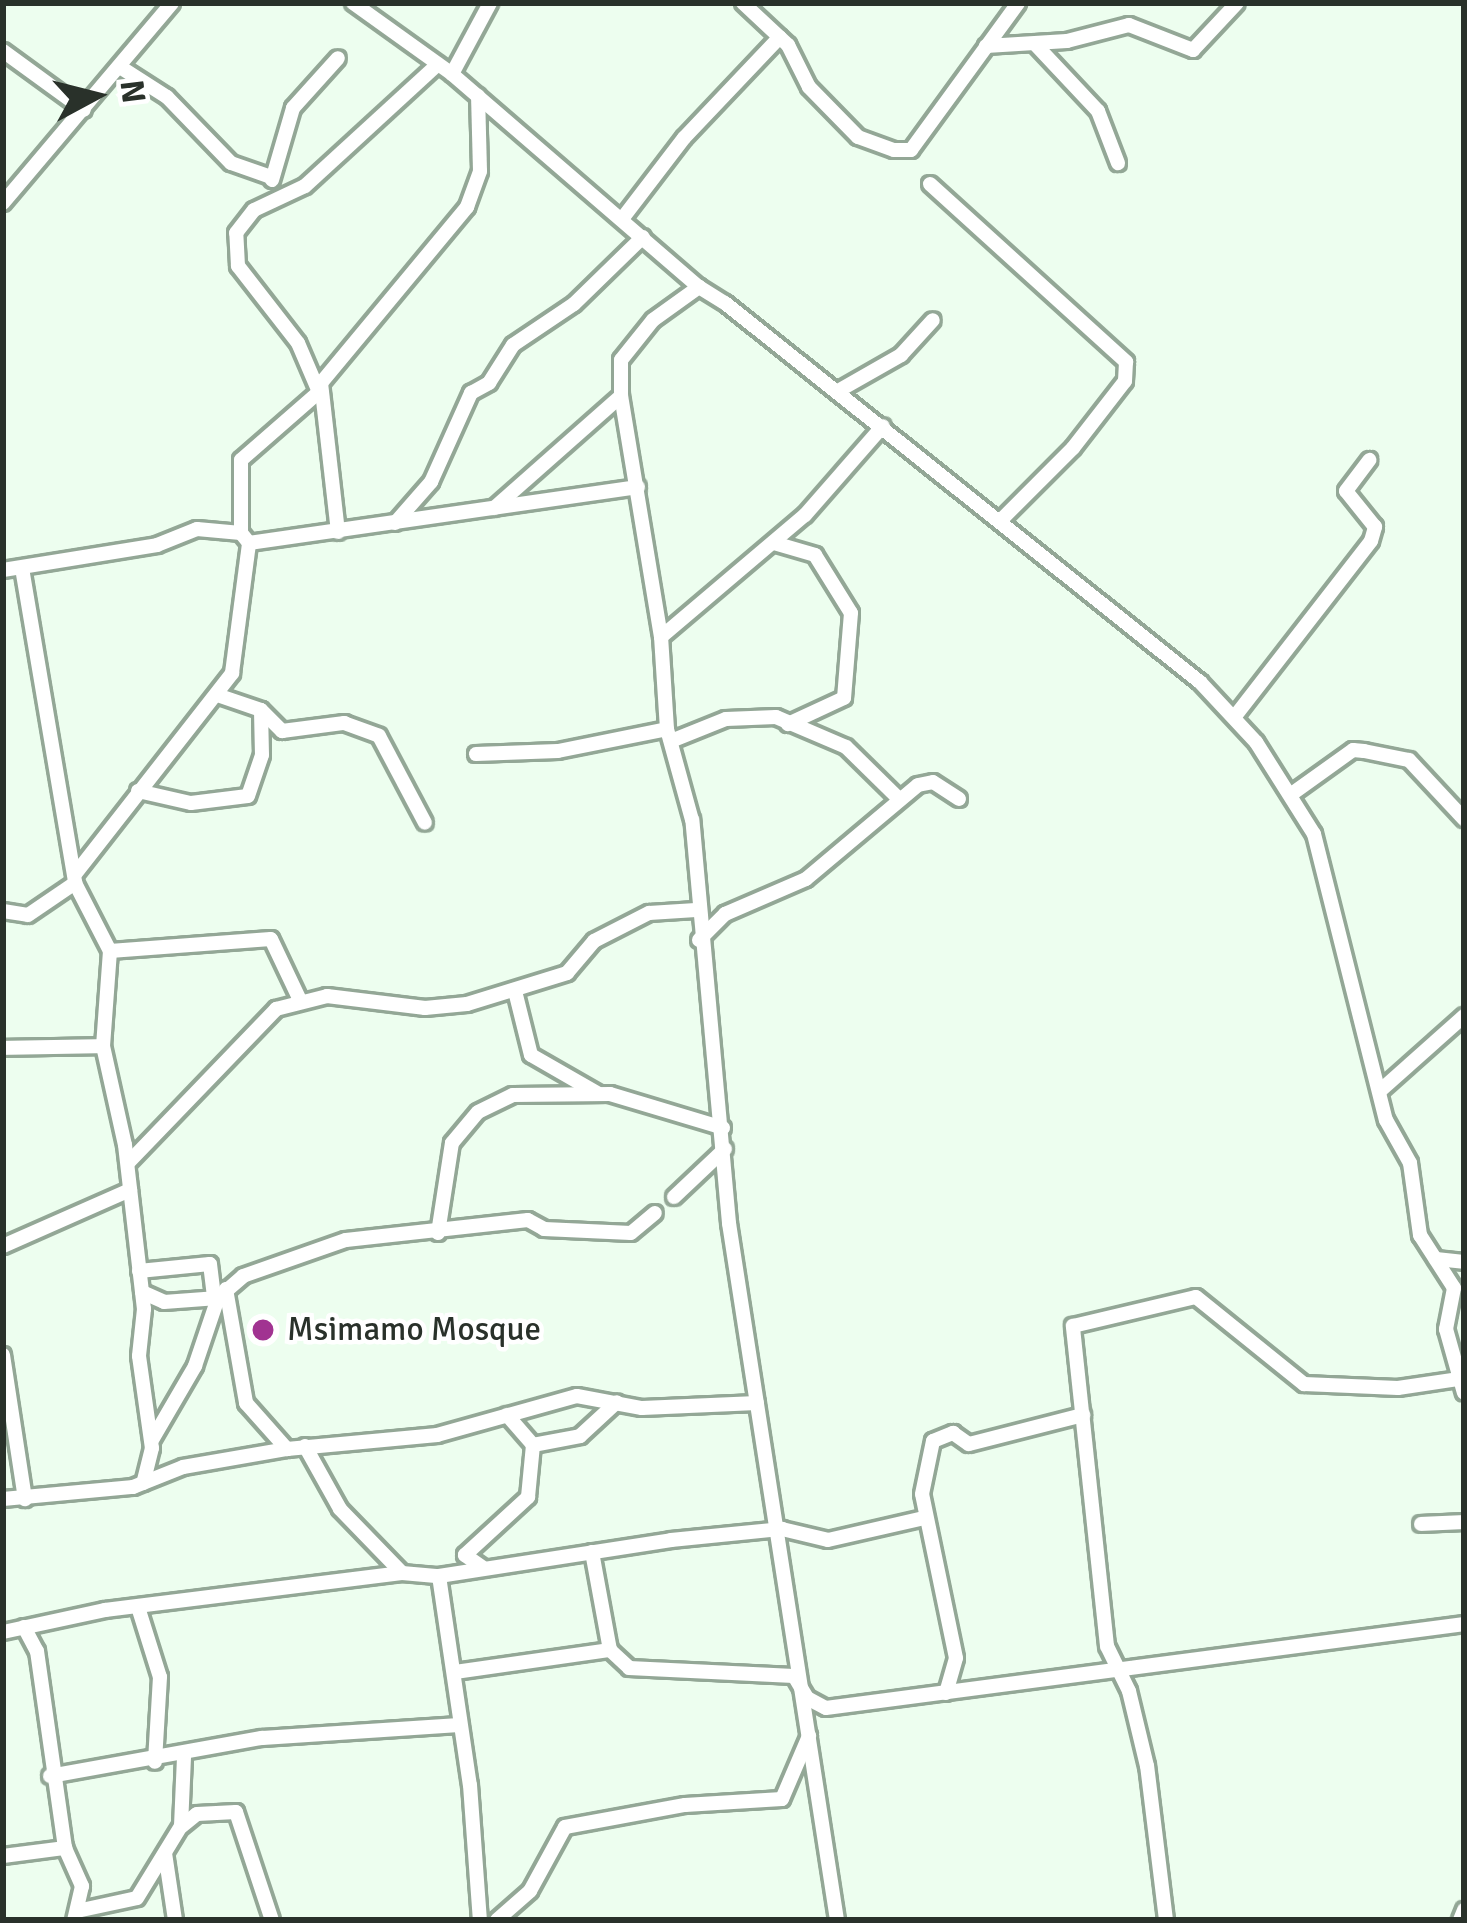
<!DOCTYPE html>
<style>
body{margin:0}
#map{position:relative;width:1467px;height:1923px;overflow:hidden;background:#edfeef;font-family:Signika,sans-serif}
div>[style]{position:absolute}
[style*='--x']{left:calc(var(--x)*1px);top:calc(var(--y)*1px);width:calc(var(--w)*1px);rotate:calc(var(--a)*1deg)}
.roads{filter:drop-shadow(3px 0 #93a796) drop-shadow(-3px 0 #93a796) drop-shadow(0 3px #93a796) drop-shadow(0 -3px #93a796)}
.street>*{height:14px;margin:-7px;padding:0 7px;transform-origin:7px;border-radius:7px;background:#fff}
.dots>*{width:33px;height:33px;translate:-50% -50%;box-sizing:border-box;border:6px solid #fff;border-radius:50%}
span{translate:-50% -50%;white-space:nowrap;text-align:center;line-height:1.15;-webkit-text-stroke:9px #fff;paint-order:stroke}
.poi-label{font-size:33px;color:#29312a}
.left{translate:0 -50%;text-align:left}
.frame{position:absolute;inset:0;border:6px solid #29312a;pointer-events:none}
.north{position:absolute;left:36px;top:36px;width:120px;height:120px;-webkit-text-stroke:9px #fff;paint-order:stroke;rotate:83deg;font-size:33px;font-weight:700;line-height:48px;text-align:center;color:#29312a}
.north::after{content:'';display:block;margin:auto;width:42px;height:54px;background:#29312a;clip-path:polygon(50% 0,100% 100%,50% 72%,0 100%)}
</style>
<div id="map">
<div class="roads">
<div class="street">
<div style="--x:353;--y:3;--w:122;--a:35.6"></div>
<div style="--x:452;--y:74;--w:326;--a:40.8"></div>
<div style="--x:743;--y:3;--w:62;--a:43"></div>
<div style="--x:788;--y:45;--w:47;--a:63.4"></div>
<div style="--x:809;--y:87;--w:70;--a:45.6"></div>
<div style="--x:858;--y:137;--w:38;--a:20"></div>
<div style="--x:894;--y:150;--w:17;--a:0"></div>
<div style="--x:911;--y:150;--w:182;--a:-53.9"></div>
<div style="--x:1035;--y:44;--w:92;--a:46.8"></div>
<div style="--x:1098;--y:111;--w:56;--a:69"></div>
<div style="--x:986;--y:46;--w:81;--a:-3.5"></div>
<div style="--x:1067;--y:41;--w:64;--a:-14.5"></div>
<div style="--x:1129;--y:25;--w:69;--a:21.3"></div>
<div style="--x:1193;--y:50;--w:64;--a:-46.9"></div>
<div style="--x:3;--y:51;--w:100;--a:36.1"></div>
<div style="--x:120;--y:67;--w:56;--a:32.6"></div>
<div style="--x:167;--y:97;--w:92;--a:45.9"></div>
<div style="--x:231;--y:163;--w:42;--a:19.3"></div>
<div style="--x:452;--y:74;--w:81;--a:-61.8"></div>
<div style="--x:272;--y:180;--w:75;--a:-73.7"></div>
<div style="--x:293;--y:108;--w:67;--a:-48"></div>
<div style="--x:930;--y:184;--w:265;--a:42.2"></div>
<div style="--x:1126;--y:362;--w:19;--a:93"></div>
<div style="--x:1125;--y:381;--w:85;--a:127.8"></div>
<div style="--x:1073;--y:448;--w:103;--a:135"></div>
<div style="--x:3;--y:203;--w:262;--a:-49.8"></div>
<div style="--x:622;--y:219;--w:102;--a:-52.6"></div>
<div style="--x:684;--y:138;--w:139;--a:-46.5"></div>
<div style="--x:838;--y:391;--w:73;--a:-29.7"></div>
<div style="--x:901;--y:355;--w:47;--a:-47.6"></div>
<div style="--x:494;--y:508;--w:169;--a:-41.4"></div>
<div style="--x:395;--y:523;--w:55;--a:-48.7"></div>
<div style="--x:431;--y:482;--w:98;--a:-65.8"></div>
<div style="--x:471;--y:393;--w:21;--a:-29"></div>
<div style="--x:489;--y:383;--w:45;--a:-57.7"></div>
<div style="--x:513;--y:345;--w:73;--a:-33.9"></div>
<div style="--x:574;--y:304;--w:96;--a:-44.2"></div>
<div style="--x:338;--y:532;--w:150;--a:-96.5"></div>
<div style="--x:321;--y:383;--w:229;--a:-50.3"></div>
<div style="--x:467;--y:207;--w:38;--a:-70"></div>
<div style="--x:480;--y:171;--w:75;--a:-91.5"></div>
<div style="--x:241;--y:533;--w:73;--a:-90"></div>
<div style="--x:241;--y:460;--w:103;--a:-41.1"></div>
<div style="--x:319;--y:392;--w:53;--a:-113.2"></div>
<div style="--x:298;--y:343;--w:98;--a:-127.9"></div>
<div style="--x:238;--y:266;--w:33;--a:-93"></div>
<div style="--x:236;--y:233;--w:29;--a:-52"></div>
<div style="--x:254;--y:210;--w:56;--a:-25.2"></div>
<div style="--x:305;--y:186;--w:180;--a:-42.5"></div>
<div style="--x:774;--y:543;--w:43;--a:16.3"></div>
<div style="--x:815;--y:555;--w:68;--a:58.2"></div>
<div style="--x:851;--y:613;--w:85;--a:94.7"></div>
<div style="--x:844;--y:698;--w:62;--a:155.1"></div>
<div style="--x:22;--y:568;--w:319;--a:80.4"></div>
<div style="--x:75;--y:883;--w:76;--a:62.8"></div>
<div style="--x:110;--y:951;--w:95;--a:94.2"></div>
<div style="--x:103;--y:1046;--w:101;--a:77.5"></div>
<div style="--x:125;--y:1145;--w:165;--a:83.4"></div>
<div style="--x:144;--y:1309;--w:47;--a:96.1"></div>
<div style="--x:139;--y:1356;--w:93;--a:82"></div>
<div style="--x:152;--y:1448;--w:36;--a:104"></div>
<div style="--x:3;--y:570;--w:156;--a:-9.2"></div>
<div style="--x:157;--y:545;--w:43;--a:-21.8"></div>
<div style="--x:197;--y:529;--w:44;--a:5.2"></div>
<div style="--x:241;--y:533;--w:13;--a:51"></div>
<div style="--x:249;--y:543;--w:393;--a:-8.2"></div>
<div style="--x:661;--y:637;--w:189;--a:-40.3"></div>
<div style="--x:805;--y:515;--w:118;--a:-48.8"></div>
<div style="--x:220;--y:696;--w:43;--a:18.9"></div>
<div style="--x:261;--y:710;--w:30;--a:45"></div>
<div style="--x:282;--y:731;--w:63;--a:-7.4"></div>
<div style="--x:344;--y:723;--w:37;--a:20"></div>
<div style="--x:379;--y:736;--w:98;--a:62.1"></div>
<div style="--x:1236;--y:715;--w:220;--a:-52.2"></div>
<div style="--x:1371;--y:541;--w:15;--a:-74"></div>
<div style="--x:1375;--y:527;--w:46;--a:-128.9"></div>
<div style="--x:1346;--y:491;--w:39;--a:-53"></div>
<div style="--x:671;--y:741;--w:59;--a:-21.8"></div>
<div style="--x:726;--y:719;--w:50;--a:-2.3"></div>
<div style="--x:776;--y:717;--w:76;--a:23.2"></div>
<div style="--x:846;--y:747;--w:73;--a:44.4"></div>
<div style="--x:476;--y:754;--w:82;--a:-2.1"></div>
<div style="--x:558;--y:751;--w:111;--a:-11.4"></div>
<div style="--x:138;--y:791;--w:54;--a:12.8"></div>
<div style="--x:191;--y:803;--w:57;--a:-7"></div>
<div style="--x:248;--y:796;--w:43;--a:-71.1"></div>
<div style="--x:262;--y:755;--w:45;--a:-91.3"></div>
<div style="--x:1293;--y:793;--w:74;--a:-35.6"></div>
<div style="--x:1353;--y:750;--w:11;--a:5"></div>
<div style="--x:1364;--y:751;--w:46;--a:11.3"></div>
<div style="--x:1409;--y:760;--w:81;--a:47"></div>
<div style="--x:76;--y:873;--w:254;--a:-52"></div>
<div style="--x:232;--y:673;--w:131;--a:-82.5"></div>
<div style="--x:3;--y:911;--w:25;--a:9"></div>
<div style="--x:28;--y:915;--w:57;--a:-34.2"></div>
<div style="--x:699;--y:940;--w:37;--a:-45"></div>
<div style="--x:725;--y:914;--w:88;--a:-23.4"></div>
<div style="--x:806;--y:879;--w:146;--a:-40"></div>
<div style="--x:918;--y:785;--w:15;--a:-11"></div>
<div style="--x:933;--y:782;--w:31;--a:33"></div>
<div style="--x:110;--y:951;--w:161;--a:-4.3"></div>
<div style="--x:271;--y:939;--w:68;--a:64.6"></div>
<div style="--x:515;--y:991;--w:66;--a:76"></div>
<div style="--x:531;--y:1055;--w:76;--a:29.9"></div>
<div style="--x:3;--y:1048;--w:100;--a:-1.1"></div>
<div style="--x:1382;--y:1089;--w:110;--a:-41.7"></div>
<div style="--x:128;--y:1163;--w:214;--a:-46.1"></div>
<div style="--x:276;--y:1009;--w:53;--a:-14.3"></div>
<div style="--x:327;--y:996;--w:99;--a:7"></div>
<div style="--x:425;--y:1008;--w:42;--a:-5.4"></div>
<div style="--x:467;--y:1004;--w:105;--a:-17.2"></div>
<div style="--x:567;--y:973;--w:42;--a:-49.8"></div>
<div style="--x:594;--y:941;--w:62;--a:-27"></div>
<div style="--x:649;--y:913;--w:47;--a:-3.7"></div>
<div style="--x:674;--y:1197;--w:70;--a:-43.3"></div>
<div style="--x:438;--y:1233;--w:91;--a:-81.2"></div>
<div style="--x:452;--y:1143;--w:40;--a:-50"></div>
<div style="--x:478;--y:1112;--w:39;--a:-26"></div>
<div style="--x:513;--y:1095;--w:97;--a:-0.6"></div>
<div style="--x:610;--y:1094;--w:118;--a:16.7"></div>
<div style="--x:3;--y:1246;--w:139;--a:-23.8"></div>
<div style="--x:1436;--y:1259;--w:28;--a:6"></div>
<div style="--x:139;--y:1271;--w:71;--a:-5.6"></div>
<div style="--x:210;--y:1264;--w:33;--a:83"></div>
<div style="--x:226;--y:1289;--w:116;--a:80"></div>
<div style="--x:246;--y:1403;--w:62;--a:48.3"></div>
<div style="--x:142;--y:1292;--w:24;--a:24"></div>
<div style="--x:164;--y:1302;--w:54;--a:-4.2"></div>
<div style="--x:3;--y:1355;--w:146;--a:81.3"></div>
<div style="--x:507;--y:1415;--w:40;--a:49"></div>
<div style="--x:152;--y:1440;--w:86;--a:-59.8"></div>
<div style="--x:195;--y:1366;--w:72;--a:-71.3"></div>
<div style="--x:218;--y:1298;--w:33;--a:-41"></div>
<div style="--x:243;--y:1276;--w:109;--a:-19.3"></div>
<div style="--x:346;--y:1240;--w:183;--a:-6.3"></div>
<div style="--x:528;--y:1220;--w:18;--a:29"></div>
<div style="--x:544;--y:1229;--w:87;--a:2.6"></div>
<div style="--x:631;--y:1233;--w:31;--a:-40"></div>
<div style="--x:305;--y:1446;--w:72;--a:60.9"></div>
<div style="--x:340;--y:1509;--w:89;--a:45.9"></div>
<div style="--x:3;--y:1499;--w:131;--a:-5.3"></div>
<div style="--x:133;--y:1487;--w:54;--a:-21.8"></div>
<div style="--x:183;--y:1467;--w:106;--a:-9.8"></div>
<div style="--x:287;--y:1449;--w:151;--a:-5.3"></div>
<div style="--x:437;--y:1435;--w:145;--a:-15.6"></div>
<div style="--x:577;--y:1396;--w:66;--a:10.5"></div>
<div style="--x:642;--y:1408;--w:115;--a:-2.5"></div>
<div style="--x:1421;--y:1524;--w:43;--a:-2.7"></div>
<div style="--x:592;--y:1552;--w:100;--a:79.6"></div>
<div style="--x:610;--y:1650;--w:26;--a:43"></div>
<div style="--x:629;--y:1668;--w:165;--a:2.8"></div>
<div style="--x:794;--y:1676;--w:26;--a:59"></div>
<div style="--x:807;--y:1698;--w:21;--a:28"></div>
<div style="--x:826;--y:1708;--w:644;--a:-7.5"></div>
<div style="--x:482;--y:1567;--w:21;--a:-145"></div>
<div style="--x:465;--y:1555;--w:86;--a:-42.6"></div>
<div style="--x:528;--y:1497;--w:52;--a:-84.5"></div>
<div style="--x:533;--y:1445;--w:48;--a:-10.8"></div>
<div style="--x:580;--y:1436;--w:50;--a:-42.6"></div>
<div style="--x:439;--y:1576;--w:211;--a:81.6"></div>
<div style="--x:470;--y:1785;--w:135;--a:85.8"></div>
<div style="--x:138;--y:1607;--w:73;--a:72.6"></div>
<div style="--x:160;--y:1677;--w:85;--a:93.4"></div>
<div style="--x:24;--y:1627;--w:27;--a:62"></div>
<div style="--x:37;--y:1651;--w:199;--a:81.9"></div>
<div style="--x:65;--y:1848;--w:42;--a:65.9"></div>
<div style="--x:82;--y:1886;--w:35;--a:103"></div>
<div style="--x:3;--y:1632;--w:104;--a:-12.2"></div>
<div style="--x:105;--y:1610;--w:299;--a:-7.1"></div>
<div style="--x:402;--y:1573;--w:37;--a:5"></div>
<div style="--x:439;--y:1576;--w:235;--a:-8.8"></div>
<div style="--x:671;--y:1540;--w:112;--a:-5.7"></div>
<div style="--x:782;--y:1529;--w:47;--a:13.4"></div>
<div style="--x:828;--y:1540;--w:98;--a:-12.9"></div>
<div style="--x:455;--y:1672;--w:157;--a:-8.1"></div>
<div style="--x:946;--y:1693;--w:36;--a:-74"></div>
<div style="--x:956;--y:1658;--w:167;--a:-101.7"></div>
<div style="--x:922;--y:1494;--w:54;--a:-78.3"></div>
<div style="--x:933;--y:1441;--w:22;--a:-22"></div>
<div style="--x:953;--y:1433;--w:19;--a:35"></div>
<div style="--x:969;--y:1444;--w:118;--a:-14.3"></div>
<div style="--x:50;--y:1776;--w:215;--a:-10.2"></div>
<div style="--x:262;--y:1738;--w:198;--a:-3.8"></div>
<div style="--x:182;--y:1826;--w:19;--a:-39"></div>
<div style="--x:197;--y:1814;--w:39;--a:-3"></div>
<div style="--x:236;--y:1812;--w:114;--a:71.6"></div>
<div style="--x:165;--y:1853;--w:68;--a:81.5"></div>
<div style="--x:3;--y:1856;--w:63;--a:-7.4"></div>
<div style="--x:77;--y:1911;--w:61;--a:-12.2"></div>
<div style="--x:137;--y:1898;--w:84;--a:-58.6"></div>
<div style="--x:181;--y:1826;--w:69;--a:-87.5"></div>
<div style="--x:497;--y:1920;--w:44;--a:-41.3"></div>
<div style="--x:530;--y:1891;--w:73;--a:-61.3"></div>
<div style="--x:565;--y:1827;--w:122;--a:-10.4"></div>
<div style="--x:685;--y:1805;--w:97;--a:-3.5"></div>
<div style="--x:782;--y:1799;--w:69;--a:-66.8"></div>
<div style="--x:837;--y:1920;--w:705;--a:-98.81"></div>
<div style="--x:729;--y:1223;--w:405;--a:-95.2"></div>
<div style="--x:692;--y:820;--w:94;--a:-105.4"></div>
<div style="--x:667;--y:729;--w:92;--a:-93.7"></div>
<div style="--x:661;--y:637;--w:244;--a:-99.4"></div>
<div style="--x:621;--y:396;--w:36;--a:-90"></div>
<div style="--x:621;--y:360;--w:51;--a:-51.3"></div>
<div style="--x:653;--y:320;--w:57;--a:-35.7"></div>
<div style="--x:699;--y:287;--w:31;--a:32"></div>
<div style="--x:725;--y:303;--w:608;--a:38.59"></div>
<div style="--x:1200;--y:682;--w:82;--a:47"></div>
<div style="--x:1256;--y:742;--w:109;--a:57.8"></div>
<div style="--x:1314;--y:834;--w:295;--a:75.9"></div>
<div style="--x:1386;--y:1120;--w:49;--a:60.8"></div>
<div style="--x:1410;--y:1163;--w:73;--a:82.1"></div>
<div style="--x:1420;--y:1235;--w:63;--a:57.3"></div>
<div style="--x:1454;--y:1288;--w:42;--a:101"></div>
<div style="--x:1446;--y:1329;--w:66;--a:74.3"></div>
<div style="--x:1166;--y:1920;--w:155;--a:-97"></div>
<div style="--x:1147;--y:1766;--w:77;--a:-103.5"></div>
<div style="--x:1129;--y:1691;--w:50;--a:-116.1"></div>
<div style="--x:1107;--y:1646;--w:322;--a:-96.1"></div>
<div style="--x:1073;--y:1326;--w:126;--a:-13.3"></div>
<div style="--x:1196;--y:1297;--w:139;--a:38.9"></div>
<div style="--x:1304;--y:1384;--w:94;--a:2.4"></div>
<div style="--x:1398;--y:1388;--w:62;--a:-8.4"></div>
<div style="--x:1460;--y:1920;--w:11;--a:-68"></div>
</div>
</div>
<div class="dots">
<div style="left:263px;top:1330px;background:#a13391"></div>
</div>
<div class="poi-label">
<span class="left" style="left:287px;top:1330px">Msimamo Mosque</span>
</div>
<div class="frame"></div>
<div class="north">N</div>
</div>
